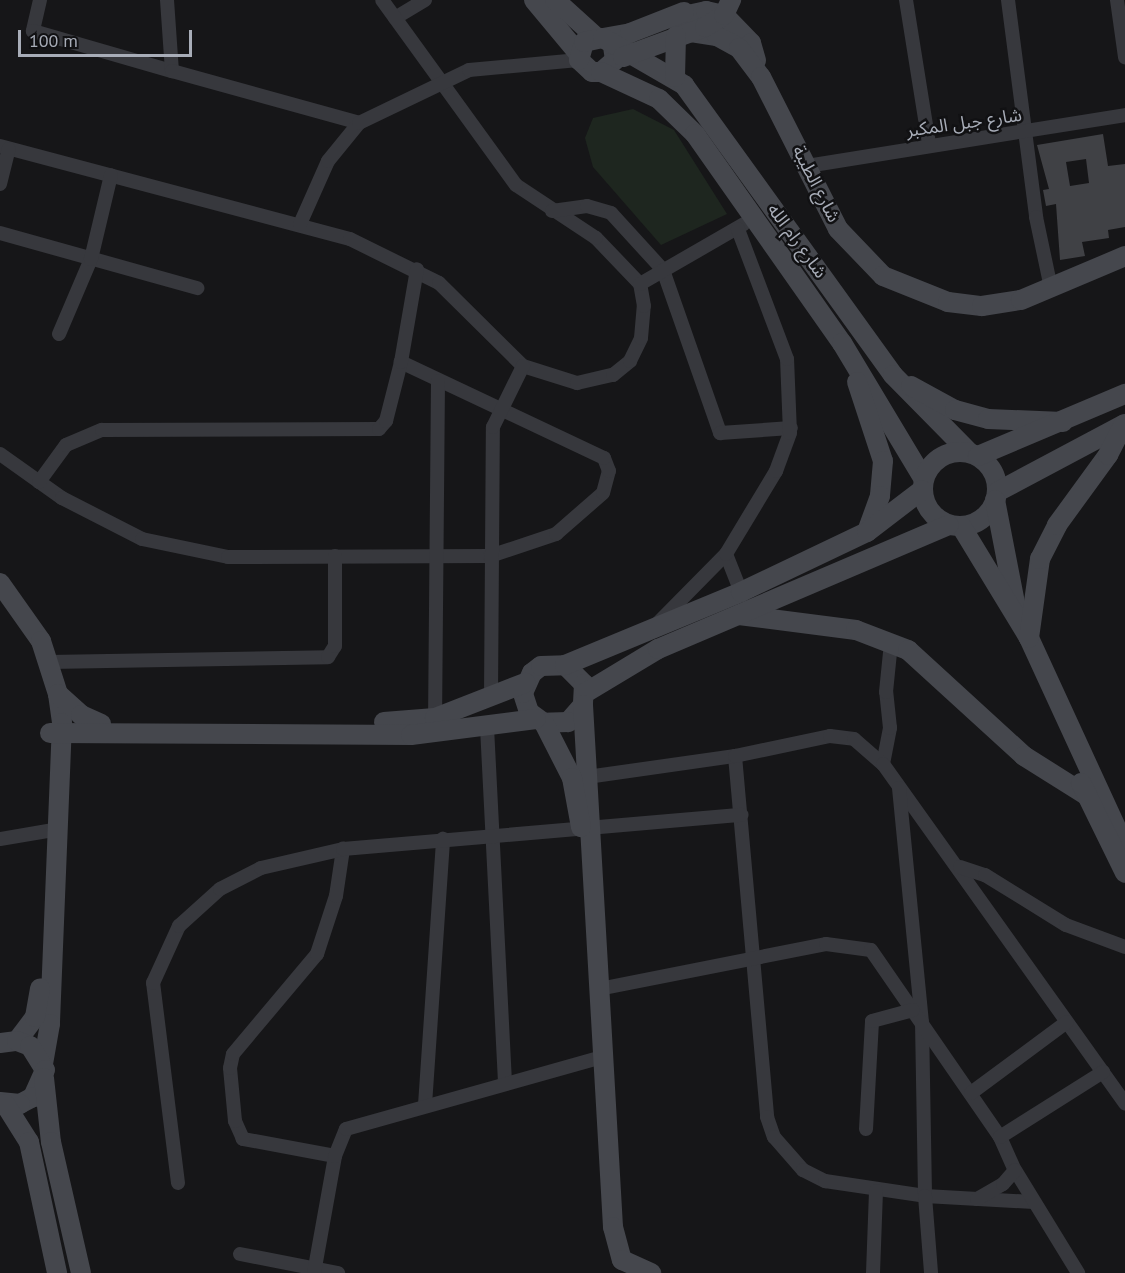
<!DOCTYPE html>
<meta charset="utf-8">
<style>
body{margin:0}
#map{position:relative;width:1125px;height:1273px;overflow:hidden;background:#161618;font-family:"PT Sans","Noto Sans Arabic",sans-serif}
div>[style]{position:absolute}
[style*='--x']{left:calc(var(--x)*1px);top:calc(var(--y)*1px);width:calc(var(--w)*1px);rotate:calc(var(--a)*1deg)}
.green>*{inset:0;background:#1e261f}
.building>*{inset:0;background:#404145}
.street>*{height:14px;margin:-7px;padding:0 7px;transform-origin:7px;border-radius:7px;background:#37383d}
.secondary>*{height:20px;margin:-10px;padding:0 10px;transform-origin:10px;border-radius:10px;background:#45474d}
.secondary>.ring{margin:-10px;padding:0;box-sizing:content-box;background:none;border:20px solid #45474d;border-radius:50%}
span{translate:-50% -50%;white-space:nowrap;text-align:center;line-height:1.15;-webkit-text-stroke:5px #111113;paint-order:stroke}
.street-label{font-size:18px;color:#a8adb8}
.scale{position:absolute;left:18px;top:30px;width:174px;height:27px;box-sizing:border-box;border:3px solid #a8adb8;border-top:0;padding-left:8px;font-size:18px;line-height:21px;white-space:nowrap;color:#a8adb8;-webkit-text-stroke:4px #111113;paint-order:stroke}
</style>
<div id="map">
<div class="green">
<div style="clip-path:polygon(633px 109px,674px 130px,727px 214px,661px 245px,593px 167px,585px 138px,593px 118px)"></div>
</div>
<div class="building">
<div style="clip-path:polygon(evenodd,1103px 134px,1108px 166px,1125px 164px,1125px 227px,1108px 230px,1109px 238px,1082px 242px,1085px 256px,1060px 260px,1056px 204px,1046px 206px,1043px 190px,1049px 189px,1037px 145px,1103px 134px,1086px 159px,1089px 183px,1070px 186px,1066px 162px,1086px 159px)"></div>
</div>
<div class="street">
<div style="--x:40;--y:0;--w:32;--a:103"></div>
<div style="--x:33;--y:31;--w:145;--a:16.1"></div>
<div style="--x:167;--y:0;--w:71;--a:86"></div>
<div style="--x:172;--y:71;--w:194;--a:15.5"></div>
<div style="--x:906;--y:0;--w:146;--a:80.9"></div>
<div style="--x:1008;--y:0;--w:219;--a:82.6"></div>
<div style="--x:1036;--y:217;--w:73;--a:78.1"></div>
<div style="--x:1117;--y:0;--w:58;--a:82"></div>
<div style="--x:395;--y:18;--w:35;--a:-31"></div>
<div style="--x:0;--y:146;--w:362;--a:14.9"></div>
<div style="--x:350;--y:239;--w:99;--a:26.3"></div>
<div style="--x:439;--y:283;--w:118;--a:44.7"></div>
<div style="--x:523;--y:366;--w:57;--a:17.5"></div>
<div style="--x:577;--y:383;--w:37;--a:-13"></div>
<div style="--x:613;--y:375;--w:22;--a:-39"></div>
<div style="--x:630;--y:361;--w:25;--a:-64"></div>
<div style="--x:641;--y:338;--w:32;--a:-85"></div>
<div style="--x:644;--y:306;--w:22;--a:-100"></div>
<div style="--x:640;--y:284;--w:64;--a:-133.7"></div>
<div style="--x:596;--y:238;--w:96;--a:-146.5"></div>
<div style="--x:516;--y:185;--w:228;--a:-125.9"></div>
<div style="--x:807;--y:166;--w:322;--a:-9.1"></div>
<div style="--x:0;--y:184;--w:36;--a:-76"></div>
<div style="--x:552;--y:211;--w:35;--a:-8"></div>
<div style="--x:587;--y:206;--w:25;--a:16"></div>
<div style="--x:611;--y:213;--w:77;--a:47.6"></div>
<div style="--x:663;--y:270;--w:173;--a:70.7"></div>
<div style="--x:720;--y:433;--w:71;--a:-4"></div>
<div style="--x:300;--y:224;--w:69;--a:-66"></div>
<div style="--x:328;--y:161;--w:49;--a:-50.8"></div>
<div style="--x:359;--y:123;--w:122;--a:-25.7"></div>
<div style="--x:469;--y:70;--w:110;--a:-5.2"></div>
<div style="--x:0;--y:233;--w:205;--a:15.6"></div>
<div style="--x:640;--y:284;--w:120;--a:-30"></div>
<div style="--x:59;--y:334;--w:82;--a:-66.9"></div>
<div style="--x:91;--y:259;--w:86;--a:-76.6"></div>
<div style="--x:0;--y:454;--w:76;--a:35.4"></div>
<div style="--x:62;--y:498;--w:90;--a:27.1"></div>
<div style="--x:142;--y:539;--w:88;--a:11.8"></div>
<div style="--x:228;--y:557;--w:262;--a:-0.2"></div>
<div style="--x:490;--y:556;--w:70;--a:-18.4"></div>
<div style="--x:556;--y:534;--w:62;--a:-41.1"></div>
<div style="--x:603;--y:493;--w:23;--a:-75"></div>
<div style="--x:609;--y:471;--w:14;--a:-111"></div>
<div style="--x:604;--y:458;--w:225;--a:-154.7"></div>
<div style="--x:39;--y:482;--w:46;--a:-53.9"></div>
<div style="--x:66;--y:445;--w:39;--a:-23"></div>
<div style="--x:102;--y:430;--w:277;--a:-0.2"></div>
<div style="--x:379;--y:429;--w:11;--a:-49"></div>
<div style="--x:386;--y:421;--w:61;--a:-75.7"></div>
<div style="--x:401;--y:362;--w:94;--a:-80.2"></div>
<div style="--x:726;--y:554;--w:41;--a:68.5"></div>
<div style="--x:658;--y:623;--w:97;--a:-45.4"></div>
<div style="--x:726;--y:554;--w:97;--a:-58.9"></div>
<div style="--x:776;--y:471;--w:40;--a:-69.8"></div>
<div style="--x:790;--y:433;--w:74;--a:-92.3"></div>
<div style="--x:787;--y:359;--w:139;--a:-110.7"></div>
<div style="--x:49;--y:662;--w:279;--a:-1"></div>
<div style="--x:328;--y:657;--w:13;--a:-58"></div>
<div style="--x:335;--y:646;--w:90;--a:-90"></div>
<div style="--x:491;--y:696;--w:269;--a:-89.6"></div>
<div style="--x:493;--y:427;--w:68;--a:-63.8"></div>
<div style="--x:435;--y:724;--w:343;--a:-89.5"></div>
<div style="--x:487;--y:727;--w:353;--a:87.1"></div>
<div style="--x:735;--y:756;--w:362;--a:84.9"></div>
<div style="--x:767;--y:1117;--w:21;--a:71"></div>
<div style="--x:774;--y:1137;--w:44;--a:48.7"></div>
<div style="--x:803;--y:1170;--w:25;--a:27"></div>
<div style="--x:825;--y:1181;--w:101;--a:8.5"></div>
<div style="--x:925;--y:1196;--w:109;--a:3.2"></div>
<div style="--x:883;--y:764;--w:37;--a:-79"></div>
<div style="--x:890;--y:728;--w:36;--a:-96"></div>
<div style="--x:886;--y:692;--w:49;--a:-84.2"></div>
<div style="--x:580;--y:778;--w:157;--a:-8.1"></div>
<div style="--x:735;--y:756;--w:97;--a:-11.9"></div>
<div style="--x:830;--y:736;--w:24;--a:7"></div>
<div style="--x:854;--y:739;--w:38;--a:41"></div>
<div style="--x:883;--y:764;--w:417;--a:54.5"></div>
<div style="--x:899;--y:788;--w:235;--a:84.4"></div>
<div style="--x:922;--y:1022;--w:174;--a:89"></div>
<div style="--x:925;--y:1196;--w:77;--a:85.5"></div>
<div style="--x:0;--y:839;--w:60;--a:-9.6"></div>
<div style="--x:960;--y:867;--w:26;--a:18"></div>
<div style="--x:985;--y:875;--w:95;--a:31.7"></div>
<div style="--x:1066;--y:925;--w:63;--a:20.4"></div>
<div style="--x:599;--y:989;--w:231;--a:-11.2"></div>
<div style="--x:826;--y:944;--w:45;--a:7.6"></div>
<div style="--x:871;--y:950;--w:227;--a:55.4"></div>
<div style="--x:1000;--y:1137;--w:36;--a:66"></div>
<div style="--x:1015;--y:1170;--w:121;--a:58.5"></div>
<div style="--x:971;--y:1093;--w:119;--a:-36.5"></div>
<div style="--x:425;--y:1105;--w:267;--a:-86.1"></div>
<div style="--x:866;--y:1129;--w:108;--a:-86.8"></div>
<div style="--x:872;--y:1021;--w:42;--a:-15"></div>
<div style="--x:1000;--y:1137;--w:122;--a:-32.3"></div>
<div style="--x:335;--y:1156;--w:94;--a:-169.5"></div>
<div style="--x:243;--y:1139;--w:20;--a:-114"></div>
<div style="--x:235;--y:1121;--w:53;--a:-95.4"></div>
<div style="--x:230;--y:1068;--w:14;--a:-78"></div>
<div style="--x:233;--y:1054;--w:131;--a:-50"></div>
<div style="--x:317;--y:954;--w:61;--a:-71.9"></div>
<div style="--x:336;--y:896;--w:48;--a:-81.5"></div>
<div style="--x:178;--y:1183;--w:202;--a:-97.1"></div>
<div style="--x:153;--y:983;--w:63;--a:-65.5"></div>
<div style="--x:179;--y:926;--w:55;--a:-42.1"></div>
<div style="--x:220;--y:889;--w:46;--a:-27.1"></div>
<div style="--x:261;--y:868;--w:84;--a:-13"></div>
<div style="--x:343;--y:849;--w:400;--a:-4.9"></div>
<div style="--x:977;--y:1199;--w:30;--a:-30"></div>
<div style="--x:1003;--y:1184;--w:18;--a:-49"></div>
<div style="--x:240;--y:1254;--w:100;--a:11"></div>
<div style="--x:314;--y:1273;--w:119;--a:-79.8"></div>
<div style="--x:335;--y:1156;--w:29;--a:-68"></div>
<div style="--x:346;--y:1129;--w:267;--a:-15.7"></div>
<div style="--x:873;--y:1273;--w:82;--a:-87.9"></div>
</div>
<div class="secondary">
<div style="--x:534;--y:0;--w:70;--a:50.2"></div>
<div style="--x:555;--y:0;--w:55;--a:42.1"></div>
<div style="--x:674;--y:18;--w:33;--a:-12"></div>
<div style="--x:706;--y:11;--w:18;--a:13"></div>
<div style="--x:724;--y:15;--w:39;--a:46"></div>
<div style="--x:751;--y:43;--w:18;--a:74"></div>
<div style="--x:691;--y:32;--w:26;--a:9"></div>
<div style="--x:717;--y:36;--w:25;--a:29"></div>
<div style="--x:739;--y:48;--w:36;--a:53"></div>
<div style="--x:761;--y:77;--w:170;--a:63.1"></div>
<div style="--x:838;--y:229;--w:65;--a:46.2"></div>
<div style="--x:883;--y:276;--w:70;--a:21.8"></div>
<div style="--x:948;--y:302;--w:34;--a:7"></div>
<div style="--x:982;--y:306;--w:39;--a:-9"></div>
<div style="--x:1021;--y:300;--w:113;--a:-22.9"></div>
<div style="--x:603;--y:38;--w:27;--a:-10"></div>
<div style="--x:630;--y:33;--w:58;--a:-21.3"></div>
<div style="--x:613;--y:46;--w:14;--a:82"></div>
<div style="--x:615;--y:60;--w:18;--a:139"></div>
<div style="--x:601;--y:72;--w:9;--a:180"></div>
<div style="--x:592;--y:72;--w:18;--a:-137"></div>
<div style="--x:579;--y:60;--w:19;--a:-74"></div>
<div style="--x:584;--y:42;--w:19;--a:-12"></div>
<div style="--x:603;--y:38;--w:94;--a:30.1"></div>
<div style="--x:684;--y:85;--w:357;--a:54.2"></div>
<div style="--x:893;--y:375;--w:108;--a:45.4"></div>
<div style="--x:623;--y:57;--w:87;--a:-20.1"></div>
<div style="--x:705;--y:27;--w:22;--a:-32"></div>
<div style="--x:724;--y:15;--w:17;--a:-65"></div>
<div style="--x:601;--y:72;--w:64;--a:25"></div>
<div style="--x:659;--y:99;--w:50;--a:44.2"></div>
<div style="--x:695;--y:134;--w:256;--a:54.9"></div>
<div style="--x:842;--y:343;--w:157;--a:59"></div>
<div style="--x:675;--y:77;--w:41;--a:-88.6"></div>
<div style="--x:857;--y:382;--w:83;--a:71.8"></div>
<div style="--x:883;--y:461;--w:35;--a:95"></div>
<div style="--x:880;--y:496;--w:38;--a:110"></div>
<div style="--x:911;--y:386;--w:50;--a:28.6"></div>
<div style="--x:955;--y:410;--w:34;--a:15"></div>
<div style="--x:988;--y:419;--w:75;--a:2.3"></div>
<div class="ring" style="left:923px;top:452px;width:54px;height:54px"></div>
<div style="--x:978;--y:456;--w:160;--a:-22.9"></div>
<div style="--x:997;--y:492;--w:145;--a:-28"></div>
<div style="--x:995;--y:500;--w:115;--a:79"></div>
<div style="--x:961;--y:526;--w:131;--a:58.7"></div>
<div style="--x:1029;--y:638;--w:230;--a:65.3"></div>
<div style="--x:0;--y:583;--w:71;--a:54.7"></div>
<div style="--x:41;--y:641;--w:56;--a:72.2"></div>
<div style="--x:58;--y:694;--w:29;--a:82"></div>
<div style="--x:62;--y:723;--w:301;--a:92.3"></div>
<div style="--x:50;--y:1024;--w:40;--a:100"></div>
<div style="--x:739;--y:615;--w:118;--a:7.3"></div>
<div style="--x:856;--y:630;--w:56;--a:21"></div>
<div style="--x:908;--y:650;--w:157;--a:42.4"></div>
<div style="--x:1024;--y:756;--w:73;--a:32.2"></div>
<div style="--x:1029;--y:638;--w:80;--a:-82.1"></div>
<div style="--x:1040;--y:559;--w:38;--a:-63"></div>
<div style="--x:1057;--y:525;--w:87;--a:-53.9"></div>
<div style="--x:1108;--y:455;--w:34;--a:-63"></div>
<div style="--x:565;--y:665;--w:27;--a:45"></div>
<div style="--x:584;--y:684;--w:21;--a:93"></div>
<div style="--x:583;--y:705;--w:23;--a:131"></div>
<div style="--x:568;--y:722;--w:24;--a:178"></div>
<div style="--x:544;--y:723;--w:19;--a:-144"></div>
<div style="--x:529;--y:712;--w:20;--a:-108"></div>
<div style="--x:523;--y:693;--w:22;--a:-66"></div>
<div style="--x:532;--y:673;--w:11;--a:-38"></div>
<div style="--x:541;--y:666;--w:24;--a:-2"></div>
<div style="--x:565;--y:665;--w:191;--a:-22.5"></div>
<div style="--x:741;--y:592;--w:140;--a:-25.5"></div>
<div style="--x:867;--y:532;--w:69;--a:-37.4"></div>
<div style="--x:585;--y:693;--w:85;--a:-31.1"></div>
<div style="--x:658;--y:649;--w:316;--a:-23.1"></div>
<div style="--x:58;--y:694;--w:31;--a:42"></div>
<div style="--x:81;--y:715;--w:22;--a:24"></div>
<div style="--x:583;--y:705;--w:523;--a:86.71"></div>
<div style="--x:613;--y:1227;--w:34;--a:75"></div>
<div style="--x:622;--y:1260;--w:32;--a:24"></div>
<div style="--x:384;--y:722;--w:51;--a:-4.5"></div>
<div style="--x:435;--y:718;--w:97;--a:-21.3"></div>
<div style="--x:544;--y:723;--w:62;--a:63"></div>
<div style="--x:572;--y:778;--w:50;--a:79.6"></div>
<div style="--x:50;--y:733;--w:361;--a:0.3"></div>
<div style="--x:411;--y:735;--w:126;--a:-7.3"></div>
<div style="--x:1081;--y:783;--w:100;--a:63.9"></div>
<div style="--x:17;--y:1041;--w:30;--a:-53"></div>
<div style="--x:35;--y:1017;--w:29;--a:-80"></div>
<div style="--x:0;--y:1043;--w:17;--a:-7"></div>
<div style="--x:17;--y:1041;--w:14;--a:21"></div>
<div style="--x:30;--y:1046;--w:28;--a:58"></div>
<div style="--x:45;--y:1070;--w:30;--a:114"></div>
<div style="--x:33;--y:1097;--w:15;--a:152"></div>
<div style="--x:20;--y:1104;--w:20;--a:-174"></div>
<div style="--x:44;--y:1078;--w:64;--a:83.8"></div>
<div style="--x:51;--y:1142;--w:134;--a:77.1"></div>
<div style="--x:5;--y:1104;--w:45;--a:57.7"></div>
<div style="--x:29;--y:1142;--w:134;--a:77.9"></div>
</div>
<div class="street-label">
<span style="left:964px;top:123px;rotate:-8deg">شارع جبل المكبر</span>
<span style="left:816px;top:184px;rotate:63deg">شارع الطيبة</span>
<span style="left:797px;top:241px;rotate:54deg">شارع رام الله</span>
</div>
<div class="scale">100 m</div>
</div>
